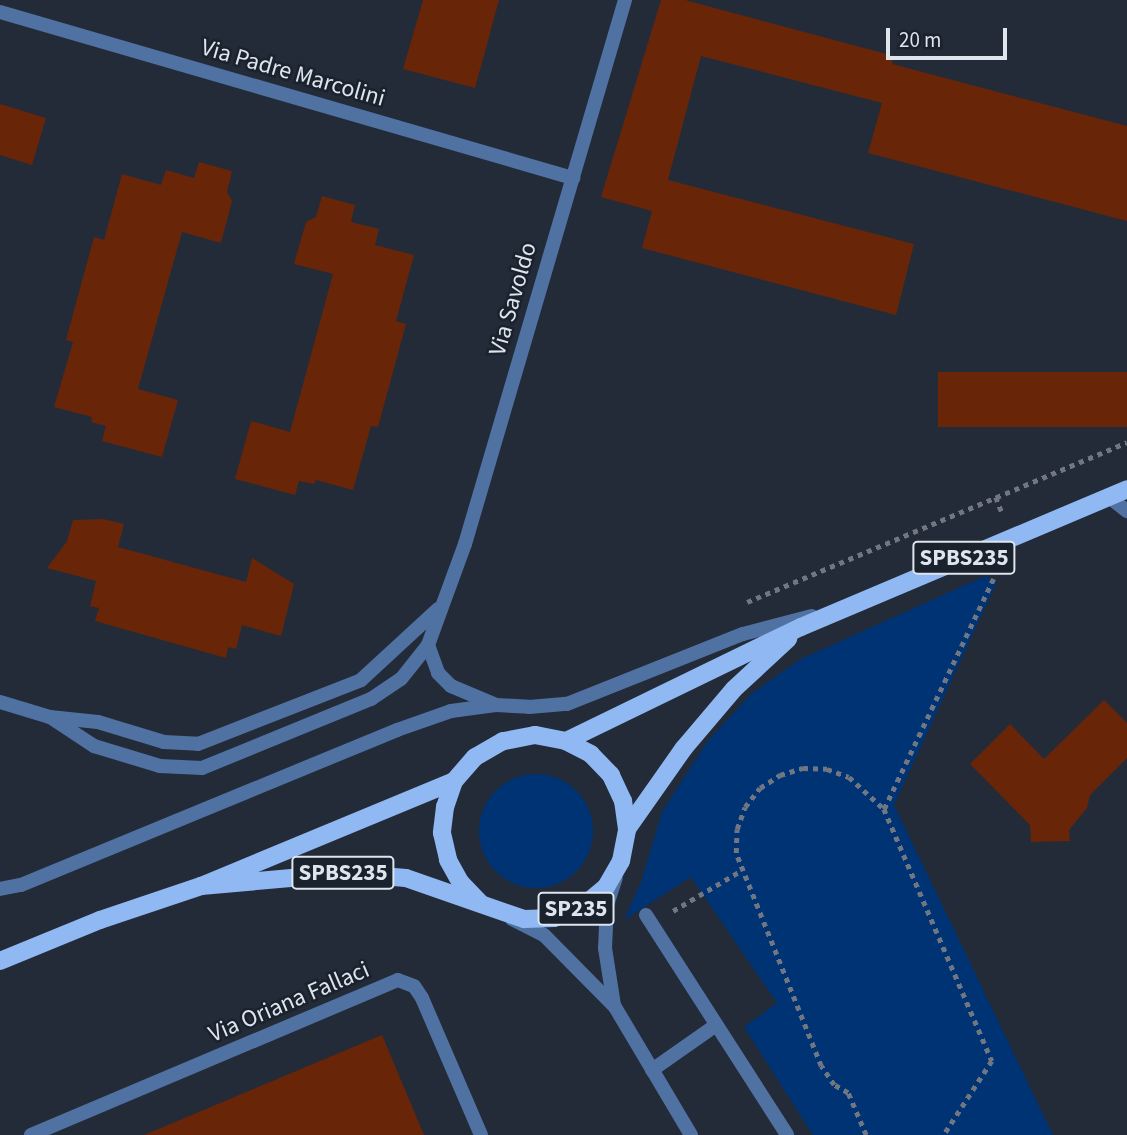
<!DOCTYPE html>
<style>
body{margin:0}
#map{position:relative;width:1127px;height:1135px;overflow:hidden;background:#232b38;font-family:"Source Sans 3",sans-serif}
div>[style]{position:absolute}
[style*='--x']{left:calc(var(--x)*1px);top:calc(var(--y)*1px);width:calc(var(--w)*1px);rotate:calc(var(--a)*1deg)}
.green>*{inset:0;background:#003374}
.round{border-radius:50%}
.building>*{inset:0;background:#682508;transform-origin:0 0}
.path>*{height:4.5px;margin-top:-2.25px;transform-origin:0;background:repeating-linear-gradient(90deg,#707782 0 5px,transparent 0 10px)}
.lane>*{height:14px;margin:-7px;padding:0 7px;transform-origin:7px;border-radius:7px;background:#5072a2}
.street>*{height:14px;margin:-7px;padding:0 7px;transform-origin:7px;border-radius:7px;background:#5072a2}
.primary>*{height:18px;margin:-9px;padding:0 9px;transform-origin:9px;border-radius:9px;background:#90b9f4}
span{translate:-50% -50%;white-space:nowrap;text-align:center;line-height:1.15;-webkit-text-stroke:5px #19222d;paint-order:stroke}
.shield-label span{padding:2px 5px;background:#19222d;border:2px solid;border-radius:5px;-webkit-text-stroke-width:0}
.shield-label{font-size:23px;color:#dfe5ed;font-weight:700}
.street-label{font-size:24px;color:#dfe5ed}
.scale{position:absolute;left:886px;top:28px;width:121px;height:32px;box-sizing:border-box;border:4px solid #dfe5ed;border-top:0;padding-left:9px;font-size:21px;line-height:24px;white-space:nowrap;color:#dfe5ed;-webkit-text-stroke:5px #19222d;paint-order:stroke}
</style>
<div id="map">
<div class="green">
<div style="clip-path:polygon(985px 576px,997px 582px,894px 805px,1053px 1135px,813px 1135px,744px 1027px,777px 1003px,691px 877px,624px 920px,641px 882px,662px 812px,707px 742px,751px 694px,801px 659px)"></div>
<div class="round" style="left:479px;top:774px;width:114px;height:114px"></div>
</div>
<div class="building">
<div style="clip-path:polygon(423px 0,499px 0,475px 88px,403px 69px)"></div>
<div style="clip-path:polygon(661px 0,685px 0,894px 56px,892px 64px,1127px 126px,1127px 221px,868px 153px,882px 103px,701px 56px,668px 180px,914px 244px,896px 315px,642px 248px,652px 211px,601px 197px)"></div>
<div style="clip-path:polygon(0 104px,46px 118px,32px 165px,0 155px)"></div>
<div style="clip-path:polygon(199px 162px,232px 171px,227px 192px,232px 201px,221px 243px,182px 232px,138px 389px,178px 400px,162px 457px,102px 441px,106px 426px,91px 422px,92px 417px,54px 407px,73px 342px,66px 340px,94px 237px,104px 240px,122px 174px,161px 185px,166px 170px,194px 178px)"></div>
<div style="clip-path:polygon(322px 196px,355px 205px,351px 222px,379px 229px,375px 245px,414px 255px,396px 321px,406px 324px,378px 427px,371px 426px,353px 490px,316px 480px,314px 484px,299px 481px,295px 495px,235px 479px,251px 421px,290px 432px,333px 274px,294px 264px,306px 222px,316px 217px)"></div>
<div style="left:1127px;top:372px;width:55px;height:189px;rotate:90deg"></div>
<div style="clip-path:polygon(103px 519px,124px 524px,118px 547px,246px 582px,252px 558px,294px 584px,281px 636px,242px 625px,236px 649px,228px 647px,226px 658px,95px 621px,99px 608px,90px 606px,96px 581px,47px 568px,67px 541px,73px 520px)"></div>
<div style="clip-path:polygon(1104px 700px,1127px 723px,1127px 758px,1090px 795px,1087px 808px,1069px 830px,1070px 841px,1031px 842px,1030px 825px,970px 764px,1010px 724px,1044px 759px)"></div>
<div style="clip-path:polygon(382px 1035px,424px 1135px,144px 1135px)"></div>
</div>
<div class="path">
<div style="--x:996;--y:497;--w:17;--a:69"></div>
<div style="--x:747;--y:602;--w:412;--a:-22.8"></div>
<div style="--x:884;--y:809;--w:255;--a:-64.6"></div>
<div style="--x:673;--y:911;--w:80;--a:-30.7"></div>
<div style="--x:866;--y:1135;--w:46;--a:-113.2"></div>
<div style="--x:848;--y:1093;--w:16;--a:-150"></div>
<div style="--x:834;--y:1085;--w:23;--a:-124"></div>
<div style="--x:821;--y:1066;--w:229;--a:-111.8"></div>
<div style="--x:736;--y:853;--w:24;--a:-88"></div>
<div style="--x:737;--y:829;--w:23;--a:-70"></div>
<div style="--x:745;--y:807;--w:24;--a:-52"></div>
<div style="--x:760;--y:788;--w:24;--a:-33"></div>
<div style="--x:780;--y:775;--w:24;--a:-17"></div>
<div style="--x:803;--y:768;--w:24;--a:2"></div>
<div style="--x:827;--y:769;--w:23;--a:20"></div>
<div style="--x:849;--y:777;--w:47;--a:42.4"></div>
<div style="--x:884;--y:809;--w:274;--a:66.8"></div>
<div style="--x:992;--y:1061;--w:88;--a:123"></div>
</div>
<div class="lane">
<div style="--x:1109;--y:497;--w:23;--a:38"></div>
<div style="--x:646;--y:915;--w:261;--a:57.3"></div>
<div style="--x:652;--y:1070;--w:78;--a:-35.1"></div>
<div style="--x:31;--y:1135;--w:398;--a:-22.9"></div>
<div style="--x:398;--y:980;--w:17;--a:21"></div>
<div style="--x:414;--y:986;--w:14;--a:56"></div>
<div style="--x:422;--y:998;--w:149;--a:66.7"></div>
</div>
<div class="street">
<div style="--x:0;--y:12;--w:597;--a:16.16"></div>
<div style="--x:428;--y:645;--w:30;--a:70"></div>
<div style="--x:438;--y:673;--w:18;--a:45"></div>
<div style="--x:451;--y:686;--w:49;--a:22.9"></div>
<div style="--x:496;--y:705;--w:33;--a:3"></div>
<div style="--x:529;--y:707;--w:38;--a:-5"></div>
<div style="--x:567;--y:704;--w:189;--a:-21.7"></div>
<div style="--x:743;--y:634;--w:71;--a:-14.6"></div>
<div style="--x:0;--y:702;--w:52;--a:16.7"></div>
<div style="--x:50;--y:717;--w:48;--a:5.9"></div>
<div style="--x:98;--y:722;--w:69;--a:16.9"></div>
<div style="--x:164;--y:742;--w:34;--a:3"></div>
<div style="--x:198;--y:744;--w:175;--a:-21.4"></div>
<div style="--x:361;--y:680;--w:105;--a:-42.7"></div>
<div style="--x:50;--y:717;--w:53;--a:33.4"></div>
<div style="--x:94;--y:746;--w:69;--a:16.9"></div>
<div style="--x:160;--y:766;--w:42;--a:2.7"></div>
<div style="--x:202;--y:768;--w:183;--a:-22.2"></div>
<div style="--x:371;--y:699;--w:36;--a:-34"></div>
<div style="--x:401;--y:679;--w:43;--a:-51.5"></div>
<div style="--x:428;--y:645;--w:108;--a:-69.9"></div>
<div style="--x:465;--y:544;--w:567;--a:-73.61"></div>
<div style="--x:0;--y:889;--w:21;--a:-11"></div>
<div style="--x:21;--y:885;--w:407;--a:-22.4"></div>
<div style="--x:397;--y:730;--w:57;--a:-19.4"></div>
<div style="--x:451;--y:711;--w:45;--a:-7.6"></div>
<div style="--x:512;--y:919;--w:36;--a:27"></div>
<div style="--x:544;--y:935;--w:101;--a:45.4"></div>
<div style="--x:615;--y:1007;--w:149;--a:59.3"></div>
<div style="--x:614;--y:1005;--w:58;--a:-99"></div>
<div style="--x:605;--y:948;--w:43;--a:-87.3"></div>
<div style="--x:607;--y:905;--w:28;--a:-72"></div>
</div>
<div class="primary">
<div style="--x:566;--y:741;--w:261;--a:-25.9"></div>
<div style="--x:801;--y:627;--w:354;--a:-22.9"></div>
<div style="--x:627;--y:829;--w:99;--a:-54.9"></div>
<div style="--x:684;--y:748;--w:77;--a:-49.7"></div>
<div style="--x:734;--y:689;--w:74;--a:-42.8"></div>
<div style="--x:201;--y:886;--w:147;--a:-5.1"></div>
<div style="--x:347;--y:873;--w:59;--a:4.8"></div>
<div style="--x:406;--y:878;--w:125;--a:19.2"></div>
<div style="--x:524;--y:919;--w:30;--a:-2"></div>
<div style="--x:554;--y:918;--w:30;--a:-21"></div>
<div style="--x:582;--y:907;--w:31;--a:-40"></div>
<div style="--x:606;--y:887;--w:30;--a:-60"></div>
<div style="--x:621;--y:861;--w:33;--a:-79"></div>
<div style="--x:627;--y:829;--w:28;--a:-98"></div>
<div style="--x:623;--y:801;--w:29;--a:-115"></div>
<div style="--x:611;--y:775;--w:29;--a:-134"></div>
<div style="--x:591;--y:754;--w:28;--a:-153"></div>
<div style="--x:566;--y:741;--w:32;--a:-169"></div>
<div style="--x:535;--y:735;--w:33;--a:169"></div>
<div style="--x:503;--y:741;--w:32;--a:150"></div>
<div style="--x:475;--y:757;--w:32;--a:131"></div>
<div style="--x:454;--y:781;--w:28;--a:109"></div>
<div style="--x:445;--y:807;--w:26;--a:97"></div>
<div style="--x:442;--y:833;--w:28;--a:77"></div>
<div style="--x:448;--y:860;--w:26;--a:61"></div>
<div style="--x:461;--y:883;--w:28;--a:46"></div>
<div style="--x:0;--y:961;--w:108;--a:-22.3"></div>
<div style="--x:100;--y:920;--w:107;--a:-18.6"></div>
<div style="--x:201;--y:886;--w:274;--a:-22.5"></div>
</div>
<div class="shield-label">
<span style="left:964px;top:558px">SPBS235</span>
<span style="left:343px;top:873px">SPBS235</span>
<span style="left:576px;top:909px">SP235</span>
</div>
<div class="street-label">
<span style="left:293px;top:73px;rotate:16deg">Via Padre Marcolini</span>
<span style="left:513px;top:299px;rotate:-74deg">Via Savoldo</span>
<span style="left:289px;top:1002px;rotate:-23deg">Via Oriana Fallaci</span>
</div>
<div class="scale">20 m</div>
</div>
